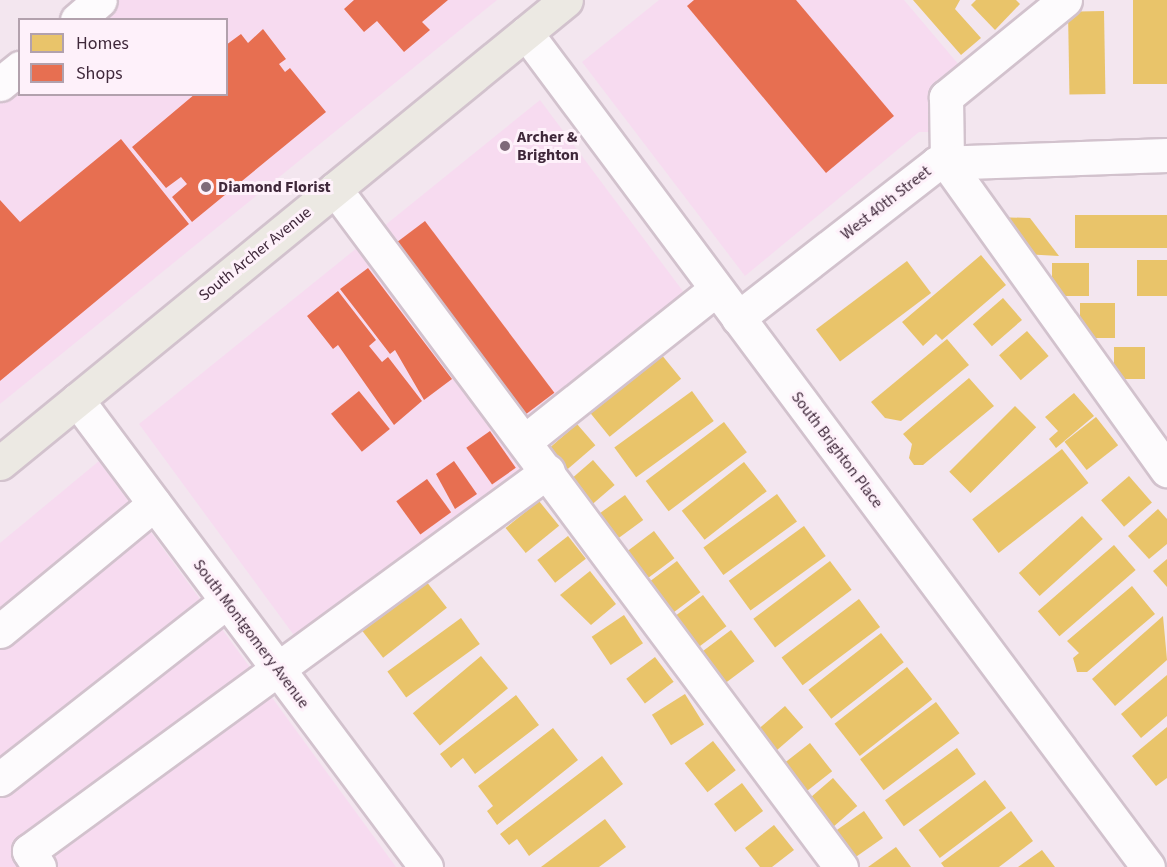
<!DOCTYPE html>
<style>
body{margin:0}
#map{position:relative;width:1167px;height:867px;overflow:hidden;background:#f3e6ef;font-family:"Source Sans 3",sans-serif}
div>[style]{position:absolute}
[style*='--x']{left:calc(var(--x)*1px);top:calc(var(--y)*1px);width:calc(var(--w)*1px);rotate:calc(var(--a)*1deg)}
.built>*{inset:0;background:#f7dbf0}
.homes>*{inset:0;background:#e9c46a;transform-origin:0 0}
.shops>*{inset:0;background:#e76f51;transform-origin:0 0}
.roads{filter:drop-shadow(2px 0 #d2c2cd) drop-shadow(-2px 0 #d2c2cd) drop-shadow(0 2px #d2c2cd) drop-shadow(0 -2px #d2c2cd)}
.minor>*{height:33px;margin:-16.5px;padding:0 16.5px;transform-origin:16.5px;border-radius:16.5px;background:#fdfbfd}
.major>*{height:33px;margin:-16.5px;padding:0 16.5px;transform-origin:16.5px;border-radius:16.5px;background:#ece9e3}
.dots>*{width:16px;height:16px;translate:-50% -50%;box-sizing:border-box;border:3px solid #fef1fa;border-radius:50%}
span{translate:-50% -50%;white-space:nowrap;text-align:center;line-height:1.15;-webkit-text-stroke:6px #fef1fa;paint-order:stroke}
.poi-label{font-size:16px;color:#3f283a;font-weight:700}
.left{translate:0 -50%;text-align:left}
.street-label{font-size:16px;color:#3f283a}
.legend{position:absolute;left:18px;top:18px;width:210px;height:78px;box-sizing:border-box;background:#fef1fa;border:2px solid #b2a1ad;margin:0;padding:8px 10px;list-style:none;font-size:18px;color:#3f283a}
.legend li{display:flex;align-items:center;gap:12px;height:30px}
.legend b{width:30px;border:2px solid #b2a1ad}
</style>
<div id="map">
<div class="built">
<div style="clip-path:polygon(100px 0,497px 0,0 404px,0 84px,19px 68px,20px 94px,226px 94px,226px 20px,77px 19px)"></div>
<div style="clip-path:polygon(659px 0,904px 0,970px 78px,947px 132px,919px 132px,745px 276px,582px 62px)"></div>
<div style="clip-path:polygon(540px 100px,694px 306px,525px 441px,548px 471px,304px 649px,139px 424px)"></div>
<div style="clip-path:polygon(99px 461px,396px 867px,0 867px,0 543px)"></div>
</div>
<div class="homes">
<div style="clip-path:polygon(913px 0,960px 0,955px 9px,981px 38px,961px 55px)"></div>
<div style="clip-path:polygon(976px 0,1016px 0,1020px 4px,995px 30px,971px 5px)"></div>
<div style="left:1133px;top:0;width:34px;height:84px"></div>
<div style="left:1104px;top:11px;width:83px;height:36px;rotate:89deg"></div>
<div style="left:1167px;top:215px;width:33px;height:92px;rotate:90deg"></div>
<div style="clip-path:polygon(994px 217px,1030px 218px,1059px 256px,1023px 254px)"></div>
<div style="clip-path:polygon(981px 255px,1006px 285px,942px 340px,936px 334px,923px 346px,902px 322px)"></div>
<div style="left:1167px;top:260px;width:36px;height:30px;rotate:90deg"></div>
<div style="left:907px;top:261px;width:40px;height:114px;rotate:53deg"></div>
<div style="left:1089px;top:263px;width:33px;height:37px;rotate:90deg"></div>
<div style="left:1003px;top:298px;width:29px;height:40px;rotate:49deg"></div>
<div style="left:1080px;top:303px;width:35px;height:35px"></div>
<div style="left:1027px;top:331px;width:33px;height:37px;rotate:49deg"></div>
<div style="clip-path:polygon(947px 339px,969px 365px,901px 421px,885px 418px,871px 402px)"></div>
<div style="left:1114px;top:347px;width:31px;height:32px"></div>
<div style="left:661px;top:354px;width:32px;height:92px;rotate:51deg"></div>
<div style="clip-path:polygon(969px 378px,994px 406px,923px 465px,914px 465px,909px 458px,912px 444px,903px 434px)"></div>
<div style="left:692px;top:391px;width:37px;height:96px;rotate:54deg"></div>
<div style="clip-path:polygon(1074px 393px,1094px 416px,1056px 448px,1049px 439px,1058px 431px,1045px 417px)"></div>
<div style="left:1015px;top:406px;width:30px;height:93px;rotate:45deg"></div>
<div style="left:1096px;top:417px;width:36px;height:40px;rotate:52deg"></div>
<div style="left:724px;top:422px;width:38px;height:98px;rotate:53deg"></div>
<div style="left:577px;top:424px;width:28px;height:40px;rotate:49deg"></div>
<div style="left:1062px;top:449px;width:43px;height:114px;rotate:52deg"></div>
<div style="left:593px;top:460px;width:33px;height:30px;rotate:49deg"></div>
<div style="left:744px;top:462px;width:37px;height:79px;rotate:52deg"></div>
<div style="left:1129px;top:476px;width:35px;height:37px;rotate:49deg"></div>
<div style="left:777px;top:494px;width:34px;height:91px;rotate:54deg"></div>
<div style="left:625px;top:495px;width:31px;height:35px;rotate:54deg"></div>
<div style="left:539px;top:501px;width:32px;height:43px;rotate:51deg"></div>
<div style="clip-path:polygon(1158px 509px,1167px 519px,1167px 544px,1149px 559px,1128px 536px)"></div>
<div style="left:1082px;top:516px;width:31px;height:85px;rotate:48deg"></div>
<div style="left:804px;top:526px;width:37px;height:93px;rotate:54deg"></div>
<div style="left:654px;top:531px;width:34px;height:36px;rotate:53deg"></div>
<div style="left:568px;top:536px;width:29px;height:39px;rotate:52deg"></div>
<div style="left:1114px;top:545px;width:33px;height:101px;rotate:49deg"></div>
<div style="clip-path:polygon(1167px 559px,1167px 587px,1153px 571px)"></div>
<div style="left:677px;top:561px;width:39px;height:38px;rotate:53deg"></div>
<div style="left:830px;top:561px;width:36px;height:96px;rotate:53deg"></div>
<div style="clip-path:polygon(590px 571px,616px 604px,591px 625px,560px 595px)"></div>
<div style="left:426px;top:581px;width:34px;height:81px;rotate:52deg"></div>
<div style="clip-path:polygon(1132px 586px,1155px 614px,1087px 672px,1077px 672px,1073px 658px,1079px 653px,1067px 641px)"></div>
<div style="left:703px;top:595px;width:39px;height:39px;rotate:53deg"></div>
<div style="left:859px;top:599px;width:35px;height:97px;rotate:53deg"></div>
<div style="left:624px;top:615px;width:34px;height:39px;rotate:56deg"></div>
<div style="clip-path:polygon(1163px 616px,1167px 660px,1115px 706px,1092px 679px)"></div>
<div style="left:461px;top:618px;width:32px;height:91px;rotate:54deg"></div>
<div style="left:731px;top:630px;width:39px;height:38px;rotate:53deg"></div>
<div style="left:881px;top:633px;width:37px;height:92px;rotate:52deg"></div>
<div style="left:481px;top:656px;width:42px;height:89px;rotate:50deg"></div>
<div style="left:655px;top:657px;width:31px;height:36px;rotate:53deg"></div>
<div style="left:907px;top:667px;width:41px;height:92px;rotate:52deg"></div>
<div style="clip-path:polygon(1167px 675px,1167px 716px,1141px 738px,1121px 714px)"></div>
<div style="left:685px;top:694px;width:36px;height:39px;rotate:58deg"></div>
<div style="clip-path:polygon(516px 695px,539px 725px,475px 774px,463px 758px,451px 768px,440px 754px)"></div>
<div style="left:936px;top:702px;width:39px;height:95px;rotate:53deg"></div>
<div style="left:785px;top:706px;width:28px;height:36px;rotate:49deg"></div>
<div style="clip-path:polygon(1167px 727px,1167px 778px,1156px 786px,1132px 756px)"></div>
<div style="clip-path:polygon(553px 728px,578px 760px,497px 825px,487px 811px,493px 806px,478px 786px)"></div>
<div style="left:713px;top:741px;width:37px;height:36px;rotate:52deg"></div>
<div style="left:810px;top:743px;width:36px;height:36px;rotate:52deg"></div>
<div style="left:957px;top:748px;width:32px;height:89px;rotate:54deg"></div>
<div style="clip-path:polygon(602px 756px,623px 784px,529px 856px,517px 839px,509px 845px,500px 834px)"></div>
<div style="left:833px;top:778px;width:37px;height:34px;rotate:49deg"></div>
<div style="left:985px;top:780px;width:35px;height:83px;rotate:53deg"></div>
<div style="left:742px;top:783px;width:35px;height:35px;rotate:53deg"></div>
<div style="left:864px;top:811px;width:33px;height:38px;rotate:55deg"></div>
<div style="clip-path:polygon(1011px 811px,1033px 841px,999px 867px,944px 867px,941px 863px)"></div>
<div style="clip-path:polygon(605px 819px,626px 847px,599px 867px,541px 867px)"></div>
<div style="clip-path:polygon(774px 825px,794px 850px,772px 867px,760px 867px,745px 848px)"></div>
<div style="clip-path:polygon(896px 847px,911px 867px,868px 867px)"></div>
<div style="clip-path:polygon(1042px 850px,1055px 867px,1018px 867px)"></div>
</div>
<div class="shops">
<div style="clip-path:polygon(354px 0,448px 0,422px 22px,430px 30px,404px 52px,377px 21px,364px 32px,344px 9px)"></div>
<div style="clip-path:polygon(694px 0,796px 0,894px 116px,826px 173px,687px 6px)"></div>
<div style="clip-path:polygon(263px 29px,286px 59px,279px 64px,285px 72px,290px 68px,326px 112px,192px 222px,172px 197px,187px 184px,181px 177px,166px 188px,132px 147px,195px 94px,226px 94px,226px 45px,241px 34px,248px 43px)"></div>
<div style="clip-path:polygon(121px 139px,189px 224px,0 381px,0 200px,20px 222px)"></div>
<div style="left:425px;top:221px;width:215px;height:39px;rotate:53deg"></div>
<div style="clip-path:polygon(368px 268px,452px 379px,424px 400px,395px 350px,390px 354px,340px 289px)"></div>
<div style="clip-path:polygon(338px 291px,376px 340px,369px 346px,382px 362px,388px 357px,422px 401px,394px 425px,338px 345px,333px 349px,307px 316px)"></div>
<div style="left:359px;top:391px;width:49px;height:36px;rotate:51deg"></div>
<div style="left:490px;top:431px;width:45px;height:29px;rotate:55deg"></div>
<div style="clip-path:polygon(454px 461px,477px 494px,455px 509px,436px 474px)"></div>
<div style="left:427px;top:479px;width:41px;height:38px;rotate:54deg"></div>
</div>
<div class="roads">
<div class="minor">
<div style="--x:1065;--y:0;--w:154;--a:140.8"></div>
<div style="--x:946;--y:97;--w:66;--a:89.1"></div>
<div style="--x:947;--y:163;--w:378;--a:54.4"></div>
<div style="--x:77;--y:20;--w:30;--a:-41"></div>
<div style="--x:526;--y:33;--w:1040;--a:53.28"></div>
<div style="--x:0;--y:84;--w:26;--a:-39"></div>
<div style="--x:335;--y:189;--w:846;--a:53.27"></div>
<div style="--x:738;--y:318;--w:252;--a:-37.9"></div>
<div style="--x:937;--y:163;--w:230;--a:-2"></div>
<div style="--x:77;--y:400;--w:583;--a:53.23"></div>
<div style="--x:525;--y:441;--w:243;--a:-38.5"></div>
<div style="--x:0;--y:631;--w:200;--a:-39.5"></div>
<div style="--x:0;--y:779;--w:288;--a:-38.1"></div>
<div style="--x:39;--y:867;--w:19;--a:-122"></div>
<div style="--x:29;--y:851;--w:643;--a:-36.21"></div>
</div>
<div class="major">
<div style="--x:0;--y:463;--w:731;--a:-39.28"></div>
</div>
</div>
<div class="dots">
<div style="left:505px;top:146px;background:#7e6a79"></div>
<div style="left:206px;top:187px;background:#7e6a79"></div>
</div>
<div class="poi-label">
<span class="left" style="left:517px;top:146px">Archer &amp;<br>Brighton</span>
<span class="left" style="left:218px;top:187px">Diamond Florist</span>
</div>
<div class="street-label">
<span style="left:886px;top:203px;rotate:-38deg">West 40th Street</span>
<span style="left:255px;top:254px;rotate:-39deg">South Archer Avenue</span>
<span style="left:837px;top:450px;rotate:53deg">South Brighton Place</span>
<span style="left:251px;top:634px;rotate:53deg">South Montgomery Avenue</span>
</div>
<ul class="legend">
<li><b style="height:16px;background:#e9c46a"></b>Homes</li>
<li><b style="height:16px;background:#e76f51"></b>Shops</li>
</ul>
</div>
